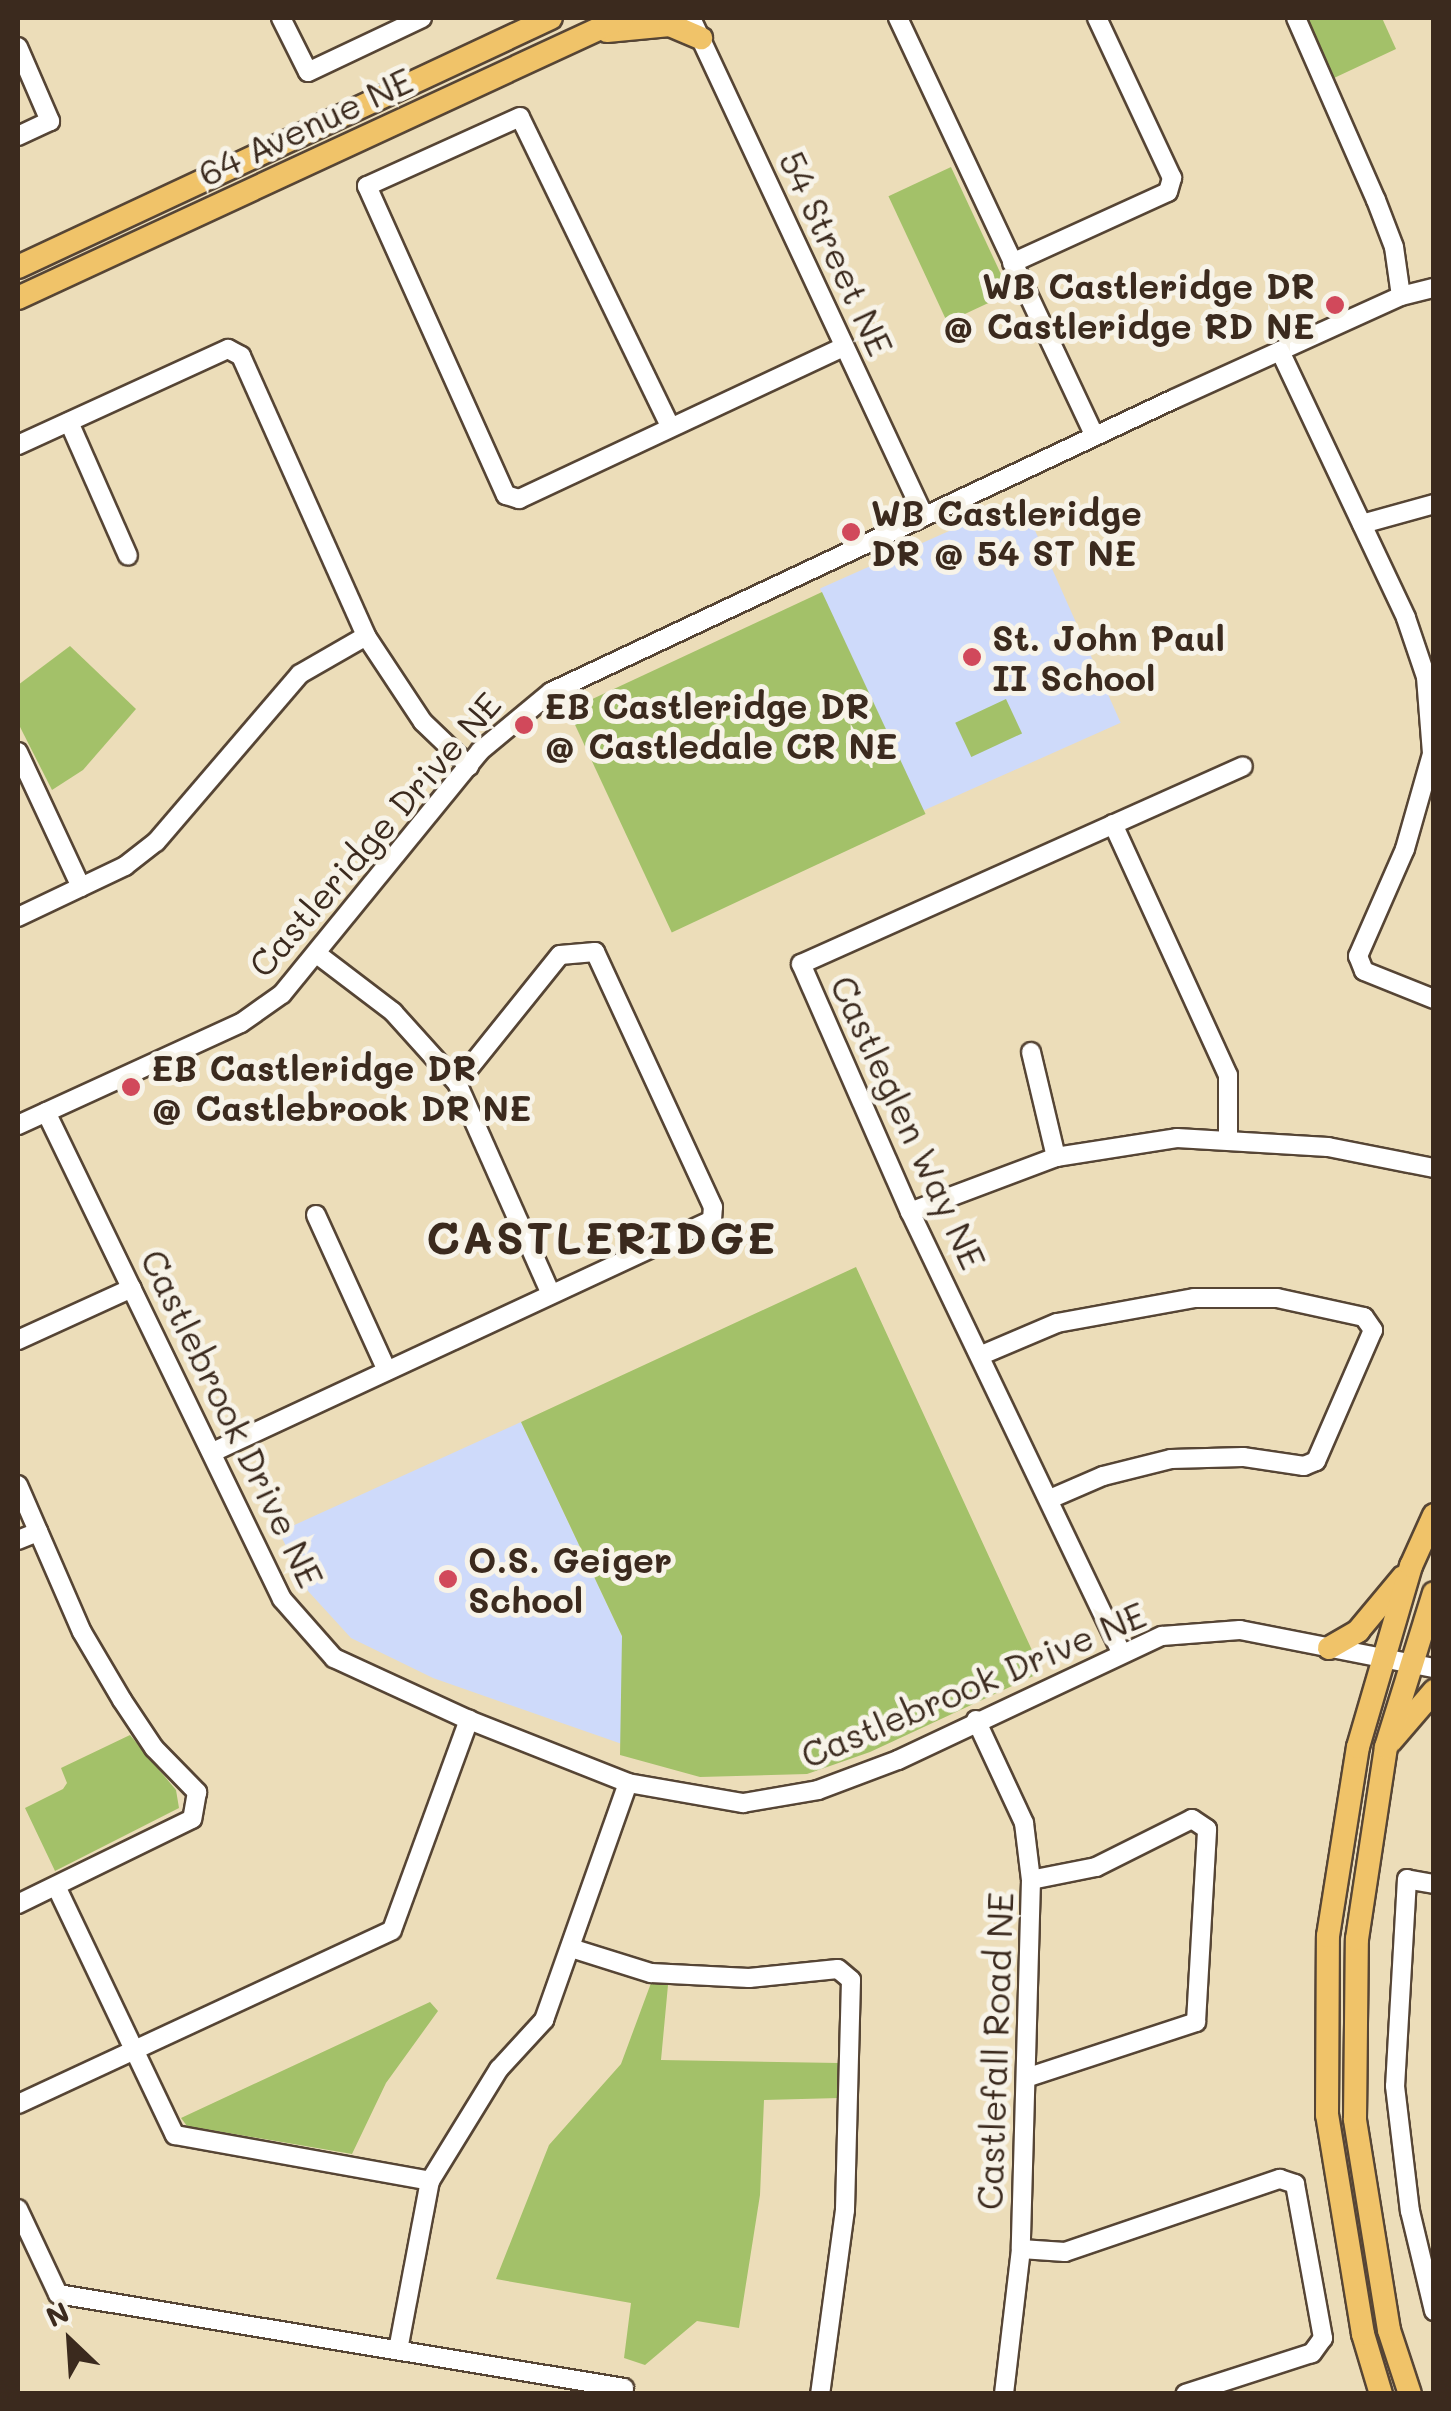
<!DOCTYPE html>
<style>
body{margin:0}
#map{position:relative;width:1451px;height:2411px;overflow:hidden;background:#ecddb9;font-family:Mali,sans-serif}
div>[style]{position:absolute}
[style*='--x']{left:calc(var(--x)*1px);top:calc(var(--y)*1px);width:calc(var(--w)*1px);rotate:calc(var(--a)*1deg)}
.built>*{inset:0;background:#cedafa;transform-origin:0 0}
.green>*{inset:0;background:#a3c169;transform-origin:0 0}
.roads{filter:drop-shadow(2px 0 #564535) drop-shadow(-2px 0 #564535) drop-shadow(0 2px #564535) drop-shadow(0 -2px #564535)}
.minor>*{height:18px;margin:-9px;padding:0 9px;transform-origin:9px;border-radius:9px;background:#fff}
.major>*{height:22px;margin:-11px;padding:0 11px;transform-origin:11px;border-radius:11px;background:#f0c369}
.dots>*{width:28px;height:28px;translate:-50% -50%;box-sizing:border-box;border:5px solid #f7f3e8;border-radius:50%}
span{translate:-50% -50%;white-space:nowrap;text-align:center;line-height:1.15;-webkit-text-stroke:10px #f7f3e8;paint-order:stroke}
.street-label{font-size:35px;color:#3b2a1e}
.poi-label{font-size:35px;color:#3b2a1e;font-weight:700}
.right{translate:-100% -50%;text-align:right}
.left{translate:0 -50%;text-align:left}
.district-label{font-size:45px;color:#3b2a1e;font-weight:700;letter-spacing:2.5px}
.frame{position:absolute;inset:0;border:20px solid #3b2a1e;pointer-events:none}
.north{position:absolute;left:20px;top:2291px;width:100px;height:100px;-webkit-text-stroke:8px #f7f3e8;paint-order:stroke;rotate:335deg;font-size:28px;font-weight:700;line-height:40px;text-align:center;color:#3b2a1e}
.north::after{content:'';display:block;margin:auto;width:35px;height:45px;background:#3b2a1e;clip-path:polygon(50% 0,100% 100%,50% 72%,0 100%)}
</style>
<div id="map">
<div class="built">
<div style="left:1021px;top:499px;width:245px;height:220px;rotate:66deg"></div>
<div style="clip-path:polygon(521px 1422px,622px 1636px,622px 1744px,433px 1678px,351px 1638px,308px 1591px,279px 1532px)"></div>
</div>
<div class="green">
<div style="clip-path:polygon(1306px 18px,1382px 18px,1396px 49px,1334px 78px)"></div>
<div style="left:951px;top:167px;width:139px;height:69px;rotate:65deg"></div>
<div style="left:822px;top:592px;width:245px;height:280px;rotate:65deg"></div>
<div style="clip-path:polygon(70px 646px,136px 709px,83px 770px,52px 790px,18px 723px,18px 685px)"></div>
<div style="left:1006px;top:699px;width:38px;height:56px;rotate:65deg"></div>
<div style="clip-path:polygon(856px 1267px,1042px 1672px,870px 1752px,807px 1774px,700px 1777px,620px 1755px,622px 1636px,521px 1422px)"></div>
<div style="clip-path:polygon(130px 1735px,176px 1790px,179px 1808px,55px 1871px,25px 1808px,63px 1789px,67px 1783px,61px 1768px)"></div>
<div style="clip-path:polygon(651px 1983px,668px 1985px,661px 2060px,839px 2063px,839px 2098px,764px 2100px,760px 2195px,739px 2328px,697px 2321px,645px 2365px,624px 2358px,631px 2303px,496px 2279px,549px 2145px,621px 2064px)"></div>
<div style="clip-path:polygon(430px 2002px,438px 2011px,386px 2083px,352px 2154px,187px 2126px,181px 2118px)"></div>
</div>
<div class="roads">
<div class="minor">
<div style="--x:281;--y:18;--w:60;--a:63.4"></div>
<div style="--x:308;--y:72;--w:126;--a:-25.3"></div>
<div style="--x:691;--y:18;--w:550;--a:64.93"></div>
<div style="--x:898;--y:18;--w:462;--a:64.8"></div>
<div style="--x:1296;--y:18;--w:199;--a:66.3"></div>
<div style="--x:1376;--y:200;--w:50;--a:69"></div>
<div style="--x:1394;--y:247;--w:49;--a:81.9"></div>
<div style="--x:18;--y:47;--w:81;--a:66.6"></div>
<div style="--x:50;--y:121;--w:35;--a:155"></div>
<div style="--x:1012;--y:263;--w:171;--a:-24.5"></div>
<div style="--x:1168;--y:192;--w:15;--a:-74"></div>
<div style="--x:1172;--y:178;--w:177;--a:-115.1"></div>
<div style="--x:1280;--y:351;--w:295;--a:64.7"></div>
<div style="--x:1406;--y:618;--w:62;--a:71.3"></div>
<div style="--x:1426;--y:677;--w:77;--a:85.5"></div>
<div style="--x:1432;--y:754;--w:99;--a:105.9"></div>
<div style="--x:1405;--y:849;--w:117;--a:113.7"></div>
<div style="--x:1358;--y:956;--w:16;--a:68"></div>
<div style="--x:1364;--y:971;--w:75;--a:21.8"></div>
<div style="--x:69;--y:422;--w:146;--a:66.2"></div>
<div style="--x:670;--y:426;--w:343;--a:-115.9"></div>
<div style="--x:520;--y:117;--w:168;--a:155.7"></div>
<div style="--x:367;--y:186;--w:339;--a:65.8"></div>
<div style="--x:506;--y:495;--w:14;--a:17"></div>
<div style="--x:519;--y:499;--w:359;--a:-25.1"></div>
<div style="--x:18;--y:445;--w:231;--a:-24.6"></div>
<div style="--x:228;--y:349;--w:15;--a:28"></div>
<div style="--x:241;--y:356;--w:307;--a:65.9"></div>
<div style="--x:366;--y:636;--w:103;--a:56.5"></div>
<div style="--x:423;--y:722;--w:64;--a:43.7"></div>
<div style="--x:1362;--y:524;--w:75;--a:-15.5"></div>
<div style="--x:18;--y:752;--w:149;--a:65"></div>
<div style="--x:1113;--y:824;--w:276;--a:65.4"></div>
<div style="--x:1228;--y:1075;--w:61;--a:90"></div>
<div style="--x:18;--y:917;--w:119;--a:-25.5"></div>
<div style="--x:125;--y:866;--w:39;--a:-38"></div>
<div style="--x:156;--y:842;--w:221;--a:-49.4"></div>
<div style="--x:300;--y:674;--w:76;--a:-29.9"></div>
<div style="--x:317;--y:954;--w:96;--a:37.3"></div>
<div style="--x:393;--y:1012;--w:96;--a:48"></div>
<div style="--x:457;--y:1083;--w:231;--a:66"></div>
<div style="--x:1031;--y:1052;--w:108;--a:76.6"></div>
<div style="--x:46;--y:1112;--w:541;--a:64.15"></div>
<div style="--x:282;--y:1599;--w:79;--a:48.6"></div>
<div style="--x:334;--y:1658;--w:149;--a:24.7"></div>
<div style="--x:469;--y:1720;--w:171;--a:21.6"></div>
<div style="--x:628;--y:1783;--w:117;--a:9.9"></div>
<div style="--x:743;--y:1803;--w:76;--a:-9.8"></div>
<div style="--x:818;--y:1790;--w:85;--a:-20.6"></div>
<div style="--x:898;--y:1760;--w:292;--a:-25.2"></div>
<div style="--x:1162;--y:1636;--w:78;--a:-4.4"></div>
<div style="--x:1240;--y:1630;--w:198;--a:11.1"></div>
<div style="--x:18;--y:1125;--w:245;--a:-24.6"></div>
<div style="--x:241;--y:1023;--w:50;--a:-35.3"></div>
<div style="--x:282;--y:994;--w:313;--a:-50.8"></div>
<div style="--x:480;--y:751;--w:92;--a:-39.7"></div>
<div style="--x:551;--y:692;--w:688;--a:-25.19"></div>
<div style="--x:1174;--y:399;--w:249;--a:-24.4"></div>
<div style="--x:1401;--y:296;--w:34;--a:-14"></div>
<div style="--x:910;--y:1212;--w:156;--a:-20.6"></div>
<div style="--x:1056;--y:1157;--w:122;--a:-8.9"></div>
<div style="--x:1177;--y:1138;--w:151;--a:3.4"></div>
<div style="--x:1328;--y:1147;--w:108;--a:11.2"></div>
<div style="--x:316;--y:1215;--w:171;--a:65.5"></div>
<div style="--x:18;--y:1340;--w:125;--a:-24.5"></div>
<div style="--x:984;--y:1354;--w:79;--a:-23"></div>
<div style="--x:1057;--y:1323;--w:139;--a:-10.3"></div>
<div style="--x:1194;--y:1298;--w:83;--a:0"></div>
<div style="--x:1277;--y:1298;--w:89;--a:12.3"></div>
<div style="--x:1364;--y:1317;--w:16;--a:55"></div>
<div style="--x:1373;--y:1330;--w:143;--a:113.5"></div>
<div style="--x:1316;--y:1461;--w:13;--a:157"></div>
<div style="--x:1304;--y:1466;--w:62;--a:-171.6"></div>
<div style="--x:1243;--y:1457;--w:72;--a:178.4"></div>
<div style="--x:1171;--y:1459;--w:70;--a:166"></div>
<div style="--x:1103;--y:1476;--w:56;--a:156.7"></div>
<div style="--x:213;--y:1452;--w:550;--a:-24.94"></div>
<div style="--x:712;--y:1220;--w:13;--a:-86"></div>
<div style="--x:713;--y:1207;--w:281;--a:-114.8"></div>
<div style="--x:595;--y:952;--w:35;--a:175"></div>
<div style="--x:560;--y:955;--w:164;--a:128.8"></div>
<div style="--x:18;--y:1485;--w:160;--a:66.5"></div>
<div style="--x:82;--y:1632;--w:79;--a:59.5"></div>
<div style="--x:122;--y:1700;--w:58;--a:56.3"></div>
<div style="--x:154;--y:1748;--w:62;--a:45.7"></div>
<div style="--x:197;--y:1792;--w:27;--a:100"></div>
<div style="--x:192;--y:1819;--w:194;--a:154"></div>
<div style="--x:18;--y:1540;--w:22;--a:-22"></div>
<div style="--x:1121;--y:1652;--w:488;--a:-115.6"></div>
<div style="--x:910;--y:1212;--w:271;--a:-113.7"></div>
<div style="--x:801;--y:964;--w:484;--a:-24.1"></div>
<div style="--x:976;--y:1720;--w:114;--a:65"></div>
<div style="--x:1024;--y:1823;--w:57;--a:83"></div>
<div style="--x:1031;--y:1880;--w:369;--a:91.6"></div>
<div style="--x:1021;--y:2249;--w:146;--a:96.7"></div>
<div style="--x:1434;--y:1884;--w:27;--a:-170"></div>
<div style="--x:1407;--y:1879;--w:207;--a:93.3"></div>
<div style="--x:1395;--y:2086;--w:126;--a:83.2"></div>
<div style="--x:1410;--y:2211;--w:103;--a:76.5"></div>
<div style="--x:56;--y:1886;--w:276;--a:64.5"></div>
<div style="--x:175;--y:2135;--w:259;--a:10.2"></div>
<div style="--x:571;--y:1948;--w:84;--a:17.4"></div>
<div style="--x:651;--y:1973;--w:98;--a:2.9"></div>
<div style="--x:749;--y:1978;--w:89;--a:-5.8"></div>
<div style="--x:838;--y:1969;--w:17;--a:40"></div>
<div style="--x:851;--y:1980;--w:230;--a:91.5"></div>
<div style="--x:845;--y:2210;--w:186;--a:97.7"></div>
<div style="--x:1029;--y:2077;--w:176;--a:-18.2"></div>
<div style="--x:1196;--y:2022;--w:193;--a:-86.7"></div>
<div style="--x:1207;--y:1829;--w:18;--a:-146"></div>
<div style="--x:1192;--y:1819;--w:107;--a:153.4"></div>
<div style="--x:1096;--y:1867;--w:66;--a:168.7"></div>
<div style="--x:18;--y:2104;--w:412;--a:-24.9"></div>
<div style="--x:392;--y:1930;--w:224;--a:-69.9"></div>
<div style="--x:18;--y:2209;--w:94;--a:64.8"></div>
<div style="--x:58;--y:2294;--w:574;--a:9.43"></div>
<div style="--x:1021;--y:2249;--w:44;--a:3.9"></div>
<div style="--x:1065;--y:2252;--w:227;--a:-18.8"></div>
<div style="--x:1280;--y:2179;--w:16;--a:18"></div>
<div style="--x:1295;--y:2184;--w:157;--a:79.7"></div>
<div style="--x:1323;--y:2338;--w:19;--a:126"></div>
<div style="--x:1312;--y:2353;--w:133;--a:162.1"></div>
<div style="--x:398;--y:2350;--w:172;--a:-79.3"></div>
<div style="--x:430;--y:2181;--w:132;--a:-58.4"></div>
<div style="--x:499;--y:2069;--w:67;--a:-47.4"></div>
<div style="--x:544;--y:2020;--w:251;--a:-70.5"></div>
</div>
<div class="major">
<div style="--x:607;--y:31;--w:63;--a:-5.4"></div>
<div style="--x:670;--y:25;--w:34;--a:23"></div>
<div style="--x:18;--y:267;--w:588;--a:-25.04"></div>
<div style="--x:18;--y:298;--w:666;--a:-24.87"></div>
<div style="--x:1329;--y:1648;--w:34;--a:-30"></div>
<div style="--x:1358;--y:1631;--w:70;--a:-50.2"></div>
<div style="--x:1391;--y:1741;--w:66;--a:-49.3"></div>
<div style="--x:1381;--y:2394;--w:63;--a:-106.7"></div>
<div style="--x:1363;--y:2334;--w:222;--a:-99.3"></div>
<div style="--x:1327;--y:2115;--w:179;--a:-89.7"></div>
<div style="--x:1328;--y:1936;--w:191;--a:-81"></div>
<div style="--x:1358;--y:1747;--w:189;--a:-73.7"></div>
<div style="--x:1411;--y:1566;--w:56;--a:-65.7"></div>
<div style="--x:1410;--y:2394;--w:67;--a:-108.2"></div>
<div style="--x:1389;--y:2330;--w:214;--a:-99.2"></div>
<div style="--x:1355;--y:2119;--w:180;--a:-89.4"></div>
<div style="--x:1357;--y:1939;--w:194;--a:-81.4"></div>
<div style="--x:1386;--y:1747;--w:161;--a:-72.7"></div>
</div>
</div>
<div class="dots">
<div style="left:1335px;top:305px;background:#d1495b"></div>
<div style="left:851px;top:532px;background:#d1495b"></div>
<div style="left:972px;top:657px;background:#d1495b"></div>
<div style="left:524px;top:725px;background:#d1495b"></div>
<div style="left:131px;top:1087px;background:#d1495b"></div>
<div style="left:448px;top:1579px;background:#d1495b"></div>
</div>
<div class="street-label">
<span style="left:305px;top:126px;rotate:-25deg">64 Avenue NE</span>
<span style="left:837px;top:253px;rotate:65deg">54 Street NE</span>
<span style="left:374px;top:834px;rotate:-49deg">Castleridge Drive NE</span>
<span style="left:909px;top:1122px;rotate:65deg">Castleglen Way NE</span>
<span style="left:233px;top:1418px;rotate:64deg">Castlebrook Drive NE</span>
<span style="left:973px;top:1684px;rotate:-23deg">Castlebrook Drive NE</span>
<span style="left:994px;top:2051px;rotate:-88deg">Castlefall Road NE</span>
</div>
<div class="poi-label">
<span class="right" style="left:1315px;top:305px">WB Castleridge DR<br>@ Castleridge RD NE</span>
<span class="left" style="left:871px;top:532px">WB Castleridge<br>DR @ 54 ST NE</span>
<span class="left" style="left:992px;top:657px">St. John Paul<br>II School</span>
<span class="left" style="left:544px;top:725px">EB Castleridge DR<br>@ Castledale CR NE</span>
<span class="left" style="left:151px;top:1087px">EB Castleridge DR<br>@ Castlebrook DR NE</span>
<span class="left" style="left:468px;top:1579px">O.S. Geiger<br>School</span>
</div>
<div class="district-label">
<span style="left:602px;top:1237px">CASTLERIDGE</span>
</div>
<div class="frame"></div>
<div class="north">N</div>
</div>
